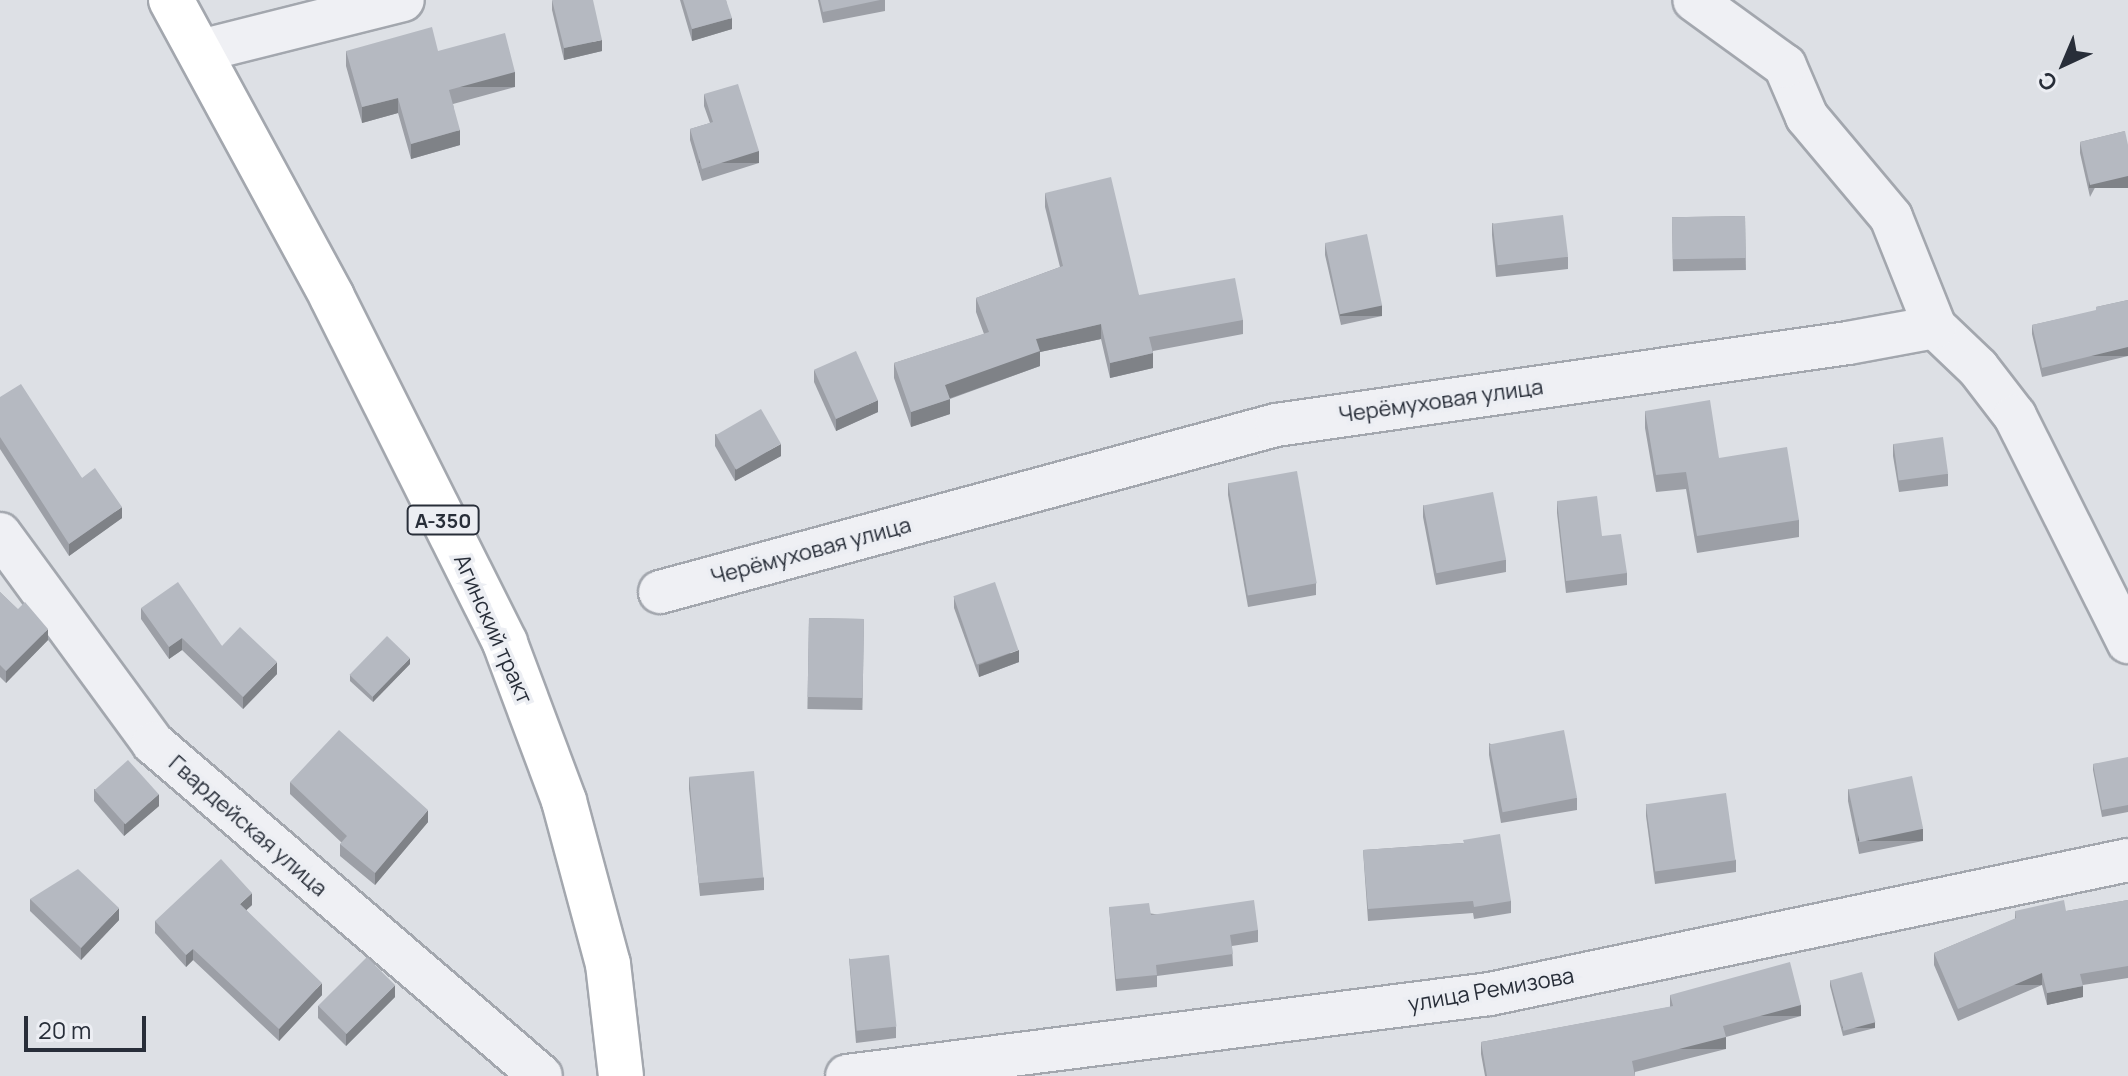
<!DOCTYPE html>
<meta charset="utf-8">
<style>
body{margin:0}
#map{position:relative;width:2128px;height:1076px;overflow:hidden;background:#dde0e5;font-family:Manrope,sans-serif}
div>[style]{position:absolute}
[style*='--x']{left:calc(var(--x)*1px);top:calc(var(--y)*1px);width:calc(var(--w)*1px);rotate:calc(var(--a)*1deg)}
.roads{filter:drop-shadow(2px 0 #a3a7ae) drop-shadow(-2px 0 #a3a7ae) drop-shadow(0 2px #a3a7ae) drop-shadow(0 -2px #a3a7ae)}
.street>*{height:42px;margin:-21px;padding:0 21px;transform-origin:21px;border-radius:21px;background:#eff0f4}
.highway>*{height:44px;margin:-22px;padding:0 22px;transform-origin:22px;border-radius:22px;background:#fff}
.wall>*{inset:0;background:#9c9fa6;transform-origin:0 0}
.shaded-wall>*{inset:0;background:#7f8287;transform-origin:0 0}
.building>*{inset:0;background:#b5b9c1;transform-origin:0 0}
span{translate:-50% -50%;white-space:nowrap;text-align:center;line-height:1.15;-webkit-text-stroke:7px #eceef3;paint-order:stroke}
.shield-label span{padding:2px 6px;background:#eceef3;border:2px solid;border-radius:6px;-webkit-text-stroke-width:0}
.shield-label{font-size:20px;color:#282e39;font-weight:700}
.street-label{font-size:22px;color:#282e39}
.north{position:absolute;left:2024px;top:24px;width:80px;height:80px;-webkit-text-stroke:6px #eceef3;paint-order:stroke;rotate:224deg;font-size:22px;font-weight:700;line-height:32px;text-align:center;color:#282e39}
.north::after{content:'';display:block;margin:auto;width:28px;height:36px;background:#282e39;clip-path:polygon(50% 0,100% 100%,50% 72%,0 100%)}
.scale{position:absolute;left:24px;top:1016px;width:122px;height:36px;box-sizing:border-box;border:4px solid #282e39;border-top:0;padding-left:10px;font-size:24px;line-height:28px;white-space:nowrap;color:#282e39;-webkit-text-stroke:6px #eceef3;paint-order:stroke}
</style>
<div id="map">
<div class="roads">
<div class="street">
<div style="--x:200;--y:51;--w:209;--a:-14.1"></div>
<div style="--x:1935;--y:327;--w:59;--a:43.6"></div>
<div style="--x:1978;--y:368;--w:61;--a:52.4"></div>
<div style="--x:2015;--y:416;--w:253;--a:63.4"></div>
<div style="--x:0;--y:534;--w:259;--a:53.8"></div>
<div style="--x:153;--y:743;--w:511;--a:40.64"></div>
<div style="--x:660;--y:592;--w:638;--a:-15.17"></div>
<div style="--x:1276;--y:425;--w:578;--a:-8.16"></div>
<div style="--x:1848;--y:343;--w:88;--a:-10.4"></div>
<div style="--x:1935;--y:327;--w:118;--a:-111.8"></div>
<div style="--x:1891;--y:217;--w:131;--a:-130"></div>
<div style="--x:1807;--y:117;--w:56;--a:-113.3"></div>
<div style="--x:1785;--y:66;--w:112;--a:-144"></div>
<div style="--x:847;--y:1076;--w:648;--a:-7.27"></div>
<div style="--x:1490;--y:994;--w:652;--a:-11.86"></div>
</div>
<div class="highway">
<div style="--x:171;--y:0;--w:338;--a:61.5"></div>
<div style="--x:332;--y:297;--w:387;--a:63.4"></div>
<div style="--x:505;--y:643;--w:169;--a:69.5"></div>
<div style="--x:564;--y:801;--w:169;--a:74.9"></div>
<div style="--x:608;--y:964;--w:113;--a:83.4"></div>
</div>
</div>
<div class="wall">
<div style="clip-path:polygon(552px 0,602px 51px,564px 60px,552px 10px)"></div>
<div style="clip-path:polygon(680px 0,726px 0,732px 29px,692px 41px)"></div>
<div style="clip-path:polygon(818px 0,885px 0,885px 11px,823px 23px)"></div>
<div style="clip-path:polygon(346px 51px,438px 51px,515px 87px,453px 104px,460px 145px,411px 159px,398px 113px,362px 123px,346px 66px)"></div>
<div style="clip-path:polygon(704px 94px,759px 163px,702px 181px,690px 140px,690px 129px,710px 123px,704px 106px)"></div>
<div style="clip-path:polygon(2125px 131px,2090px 197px,2080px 153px,2080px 142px)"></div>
<div style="clip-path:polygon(1045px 193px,1139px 295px,1243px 320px,1243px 334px,1153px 351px,1153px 368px,1110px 378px,1101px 339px,1040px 352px,1040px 366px,950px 399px,950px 414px,911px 427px,894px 378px,894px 363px,984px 334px,976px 312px,976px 298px,1060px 267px,1045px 207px)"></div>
<div style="left:1745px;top:216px;width:54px;height:73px;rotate:89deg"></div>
<div style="clip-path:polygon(1492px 223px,1568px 257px,1568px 269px,1496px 277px,1492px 235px)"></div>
<div style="clip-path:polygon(1325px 243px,1382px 316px,1341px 325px,1325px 255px)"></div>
<div style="clip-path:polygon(2128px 300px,2128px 356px,2042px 377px,2032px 334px,2032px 325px,2096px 311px,2096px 307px)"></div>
<div style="clip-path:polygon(814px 370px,878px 412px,836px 431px,814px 382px)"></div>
<div style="clip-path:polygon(0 397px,122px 518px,69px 556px,0 449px)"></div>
<div style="clip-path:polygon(1645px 411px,1719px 458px,1799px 520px,1799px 537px,1697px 553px,1686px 489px,1656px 492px,1645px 428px)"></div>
<div style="clip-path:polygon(715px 434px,781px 456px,735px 481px,715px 446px)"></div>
<div style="clip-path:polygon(1893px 444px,1948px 474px,1948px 486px,1899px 492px,1893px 456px)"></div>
<div style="clip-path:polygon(1228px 483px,1316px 583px,1316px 595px,1248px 607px,1228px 495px)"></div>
<div style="clip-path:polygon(1557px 501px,1602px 536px,1627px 573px,1627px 585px,1566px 593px,1557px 513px)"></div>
<div style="clip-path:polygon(1423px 505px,1506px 560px,1506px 572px,1436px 585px,1423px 517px)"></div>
<div style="clip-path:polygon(0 592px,48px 640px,6px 683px,0 677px)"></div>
<div style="clip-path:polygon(954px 597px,1019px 662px,979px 677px,954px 608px)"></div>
<div style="clip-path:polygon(141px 608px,222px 646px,277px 674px,243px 709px,182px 650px,169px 659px,141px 619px)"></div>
<div style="left:809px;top:618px;width:55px;height:91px;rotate:1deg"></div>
<div style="clip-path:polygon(410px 664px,373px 702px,350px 681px,350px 675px)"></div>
<div style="clip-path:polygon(1489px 743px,1577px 798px,1577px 810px,1501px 823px,1489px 755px)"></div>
<div style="clip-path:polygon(2128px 760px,2128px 812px,2102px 817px,2093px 770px,2093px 764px)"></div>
<div style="clip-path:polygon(689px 777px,764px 878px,764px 890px,700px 896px,689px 789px)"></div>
<div style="clip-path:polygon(290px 782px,428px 822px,375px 885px,340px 856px,340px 844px,342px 843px,290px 794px)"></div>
<div style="clip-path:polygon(94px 789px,159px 806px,124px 836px,94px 801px)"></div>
<div style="clip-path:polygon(1848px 789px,1923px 841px,1859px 854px,1848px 801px)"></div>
<div style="clip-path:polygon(1646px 804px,1736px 860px,1736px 872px,1655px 884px,1646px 816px)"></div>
<div style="clip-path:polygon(1463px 843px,1511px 901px,1511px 913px,1474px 919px,1473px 913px,1368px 921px,1363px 850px)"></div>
<div style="clip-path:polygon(30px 899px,119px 920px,81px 960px,30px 911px)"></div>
<div style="clip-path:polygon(2128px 900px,2128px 978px,2083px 985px,2083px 997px,2047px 1005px,2042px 985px,1958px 1021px,1934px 965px,1934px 953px,2015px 919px,2015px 911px,2066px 911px)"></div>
<div style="clip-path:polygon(252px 905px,246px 910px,322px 995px,279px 1041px,193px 960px,186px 967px,155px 933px,155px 921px)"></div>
<div style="clip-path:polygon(1109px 907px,1258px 930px,1258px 942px,1232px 946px,1233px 966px,1157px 976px,1157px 987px,1116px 991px)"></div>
<div style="clip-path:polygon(849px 958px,896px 1027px,896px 1038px,856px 1043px)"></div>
<div style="clip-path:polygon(1830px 980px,1875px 1028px,1843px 1036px,1830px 986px)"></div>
<div style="clip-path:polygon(1670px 995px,1801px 1016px,1726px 1037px,1726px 1049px,1635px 1072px,1635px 1076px,1485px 1076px,1481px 1054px,1481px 1042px,1670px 1007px)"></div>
<div style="clip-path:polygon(395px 997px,346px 1046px,318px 1018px,318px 1006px)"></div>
</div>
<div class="shaded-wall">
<div style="clip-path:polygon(732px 18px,732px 29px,692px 41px,692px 29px)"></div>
<div style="clip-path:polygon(602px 40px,602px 51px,564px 60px,564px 48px)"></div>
<div style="left:515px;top:72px;width:15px;height:68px;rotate:90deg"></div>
<div style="clip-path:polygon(398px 98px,398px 113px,362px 123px,362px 107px)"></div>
<div style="clip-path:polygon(460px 130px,460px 145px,411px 159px,411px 144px)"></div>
<div style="left:759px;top:151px;width:12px;height:60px;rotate:90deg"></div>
<div style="left:2128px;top:176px;width:12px;height:39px;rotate:90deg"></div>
<div style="left:1382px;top:305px;width:11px;height:42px;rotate:90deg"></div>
<div style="clip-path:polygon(1101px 324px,1101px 339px,1040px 352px,1040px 366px,945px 400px,945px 385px,1036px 339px)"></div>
<div style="left:2128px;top:347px;width:9px;height:89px;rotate:90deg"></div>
<div style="clip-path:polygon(1153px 353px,1153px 368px,1110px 378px,1110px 363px)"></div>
<div style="clip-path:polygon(950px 399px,950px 414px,911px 427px,911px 412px)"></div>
<div style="clip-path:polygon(878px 400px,878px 412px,836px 431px,836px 419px)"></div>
<div style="clip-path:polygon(781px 444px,781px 456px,735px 481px,735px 469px)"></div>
<div style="clip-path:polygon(122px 507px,122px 518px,69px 556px,69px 544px)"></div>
<div style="clip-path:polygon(48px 629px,48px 640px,6px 683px,6px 671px)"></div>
<div style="clip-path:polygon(182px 638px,182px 650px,169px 659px,169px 647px)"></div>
<div style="clip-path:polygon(1019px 650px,1019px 662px,979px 677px,979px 665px)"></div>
<div style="clip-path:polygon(410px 658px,410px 664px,373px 702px,373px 696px)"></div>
<div style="clip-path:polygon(277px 662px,277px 674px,243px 709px,243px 697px)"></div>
<div style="clip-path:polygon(159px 794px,159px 806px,124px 836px,124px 824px)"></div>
<div style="clip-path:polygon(428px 810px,428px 822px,375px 885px,375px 873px)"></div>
<div style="left:1923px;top:829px;width:12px;height:65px;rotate:90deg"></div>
<div style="clip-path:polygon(252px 893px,252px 905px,240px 916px,240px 904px)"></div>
<div style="clip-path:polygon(119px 908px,119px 920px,81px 960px,81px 948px)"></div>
<div style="clip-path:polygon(193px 949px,193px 960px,186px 967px,186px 955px)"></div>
<div style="left:2042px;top:973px;width:12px;height:91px;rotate:90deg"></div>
<div style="clip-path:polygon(322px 983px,322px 995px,279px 1041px,279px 1029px)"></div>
<div style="clip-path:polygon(395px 985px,395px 997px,346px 1046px,346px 1034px)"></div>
<div style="clip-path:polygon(2083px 986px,2083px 997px,2047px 1005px,2047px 993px)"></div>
<div style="left:1801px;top:1005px;width:11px;height:81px;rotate:90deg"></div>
<div style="left:1875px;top:1022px;width:6px;height:33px;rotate:90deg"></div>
<div style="left:1726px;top:1037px;width:12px;height:97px;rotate:90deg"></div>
</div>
<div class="building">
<div style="clip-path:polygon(552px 0,593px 0,602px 40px,564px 48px)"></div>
<div style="clip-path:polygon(683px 0,726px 0,732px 18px,692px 29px)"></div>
<div style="clip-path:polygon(820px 0,880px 0,823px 12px)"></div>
<div style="clip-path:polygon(432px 27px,438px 51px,505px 33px,515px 72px,449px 90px,460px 130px,411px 144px,398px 98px,362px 107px,346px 51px)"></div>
<div style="clip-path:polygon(738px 84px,759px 151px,702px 169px,690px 129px,713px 122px,704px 94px)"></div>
<div style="clip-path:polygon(2125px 131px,2128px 145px,2128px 176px,2090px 185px,2080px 142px)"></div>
<div style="clip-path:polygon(1111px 177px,1139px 295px,1235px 278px,1243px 320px,1149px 337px,1153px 353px,1110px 363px,1101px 324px,1036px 339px,1040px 351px,945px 385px,950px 399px,911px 412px,894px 363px,989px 332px,976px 298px,1063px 266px,1045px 193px)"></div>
<div style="left:1563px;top:215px;width:42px;height:71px;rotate:83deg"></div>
<div style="left:1745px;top:216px;width:42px;height:73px;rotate:89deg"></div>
<div style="left:1367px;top:234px;width:73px;height:43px;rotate:78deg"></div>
<div style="clip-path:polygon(2128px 300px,2128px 347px,2042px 368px,2032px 325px,2096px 310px,2096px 307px)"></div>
<div style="left:856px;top:351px;width:54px;height:46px;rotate:66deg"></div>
<div style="clip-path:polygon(21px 384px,82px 478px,95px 468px,122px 507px,69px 544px,0 437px,0 397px)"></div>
<div style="clip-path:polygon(1710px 400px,1719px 458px,1787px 447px,1799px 520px,1697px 536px,1686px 472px,1656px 475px,1645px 411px)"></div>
<div style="left:761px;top:409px;width:40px;height:52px;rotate:60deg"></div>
<div style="left:1943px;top:437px;width:37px;height:50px;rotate:82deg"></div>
<div style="left:1297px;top:471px;width:114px;height:70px;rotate:80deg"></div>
<div style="left:1493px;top:492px;width:69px;height:71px;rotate:79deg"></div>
<div style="clip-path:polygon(1597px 496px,1602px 536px,1621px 534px,1627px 573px,1566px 581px,1557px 501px)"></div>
<div style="clip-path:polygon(178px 582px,222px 646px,240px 627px,277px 662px,243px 697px,182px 638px,169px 647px,141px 608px)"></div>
<div style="left:995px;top:582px;width:72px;height:44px;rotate:71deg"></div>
<div style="clip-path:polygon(0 592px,18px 609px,25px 602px,48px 629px,6px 671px,0 665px)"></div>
<div style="left:809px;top:618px;width:55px;height:79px;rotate:1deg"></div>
<div style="left:387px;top:636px;width:32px;height:54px;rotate:44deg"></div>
<div style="clip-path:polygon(339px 730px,428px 810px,375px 873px,340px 844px,347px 836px,290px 782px)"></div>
<div style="left:1564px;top:730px;width:69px;height:76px;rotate:79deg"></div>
<div style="clip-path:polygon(2128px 757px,2128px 805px,2102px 810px,2093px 764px)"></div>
<div style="left:128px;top:760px;width:46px;height:45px;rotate:48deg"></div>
<div style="left:754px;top:771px;width:107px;height:65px;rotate:85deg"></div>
<div style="left:1912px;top:776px;width:54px;height:65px;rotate:78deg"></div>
<div style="left:1726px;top:793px;width:68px;height:81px;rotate:82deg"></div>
<div style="clip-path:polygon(1500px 834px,1511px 901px,1474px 907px,1473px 901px,1368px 909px,1363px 850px,1464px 843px,1463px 840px)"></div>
<div style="clip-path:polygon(221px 859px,252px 893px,240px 904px,322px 983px,279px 1029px,193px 949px,186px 955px,155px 921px)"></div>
<div style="clip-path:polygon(78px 869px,119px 908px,81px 948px,30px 899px)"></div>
<div style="clip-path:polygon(1254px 900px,1258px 930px,1230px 935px,1233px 954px,1156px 965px,1157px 975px,1116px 979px,1109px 907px,1149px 903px,1151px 915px)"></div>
<div style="clip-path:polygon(2064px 900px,2066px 911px,2128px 900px,2128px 966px,2080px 974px,2083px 986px,2047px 993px,2042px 973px,1958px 1009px,1934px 953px,2016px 918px,2015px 911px)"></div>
<div style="left:889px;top:955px;width:72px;height:40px;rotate:84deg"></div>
<div style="left:367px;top:957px;width:40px;height:69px;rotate:45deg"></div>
<div style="clip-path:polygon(1790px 962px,1801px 1005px,1723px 1026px,1726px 1037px,1632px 1061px,1635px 1076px,1487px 1076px,1481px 1042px,1673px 1006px,1670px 995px)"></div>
<div style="left:1862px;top:972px;width:52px;height:33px;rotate:75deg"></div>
</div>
<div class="shield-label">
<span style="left:443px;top:520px">А-350</span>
</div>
<div class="street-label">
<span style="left:1441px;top:401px;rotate:-8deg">Черёмуховая улица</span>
<span style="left:811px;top:551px;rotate:-15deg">Черёмуховая улица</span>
<span style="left:493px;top:629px;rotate:66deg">Агинский тракт</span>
<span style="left:248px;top:826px;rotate:41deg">Гвардейская улица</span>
<span style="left:1491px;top:990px;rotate:-10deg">улица Ремизова</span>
</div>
<div class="north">С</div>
<div class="scale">20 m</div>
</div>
